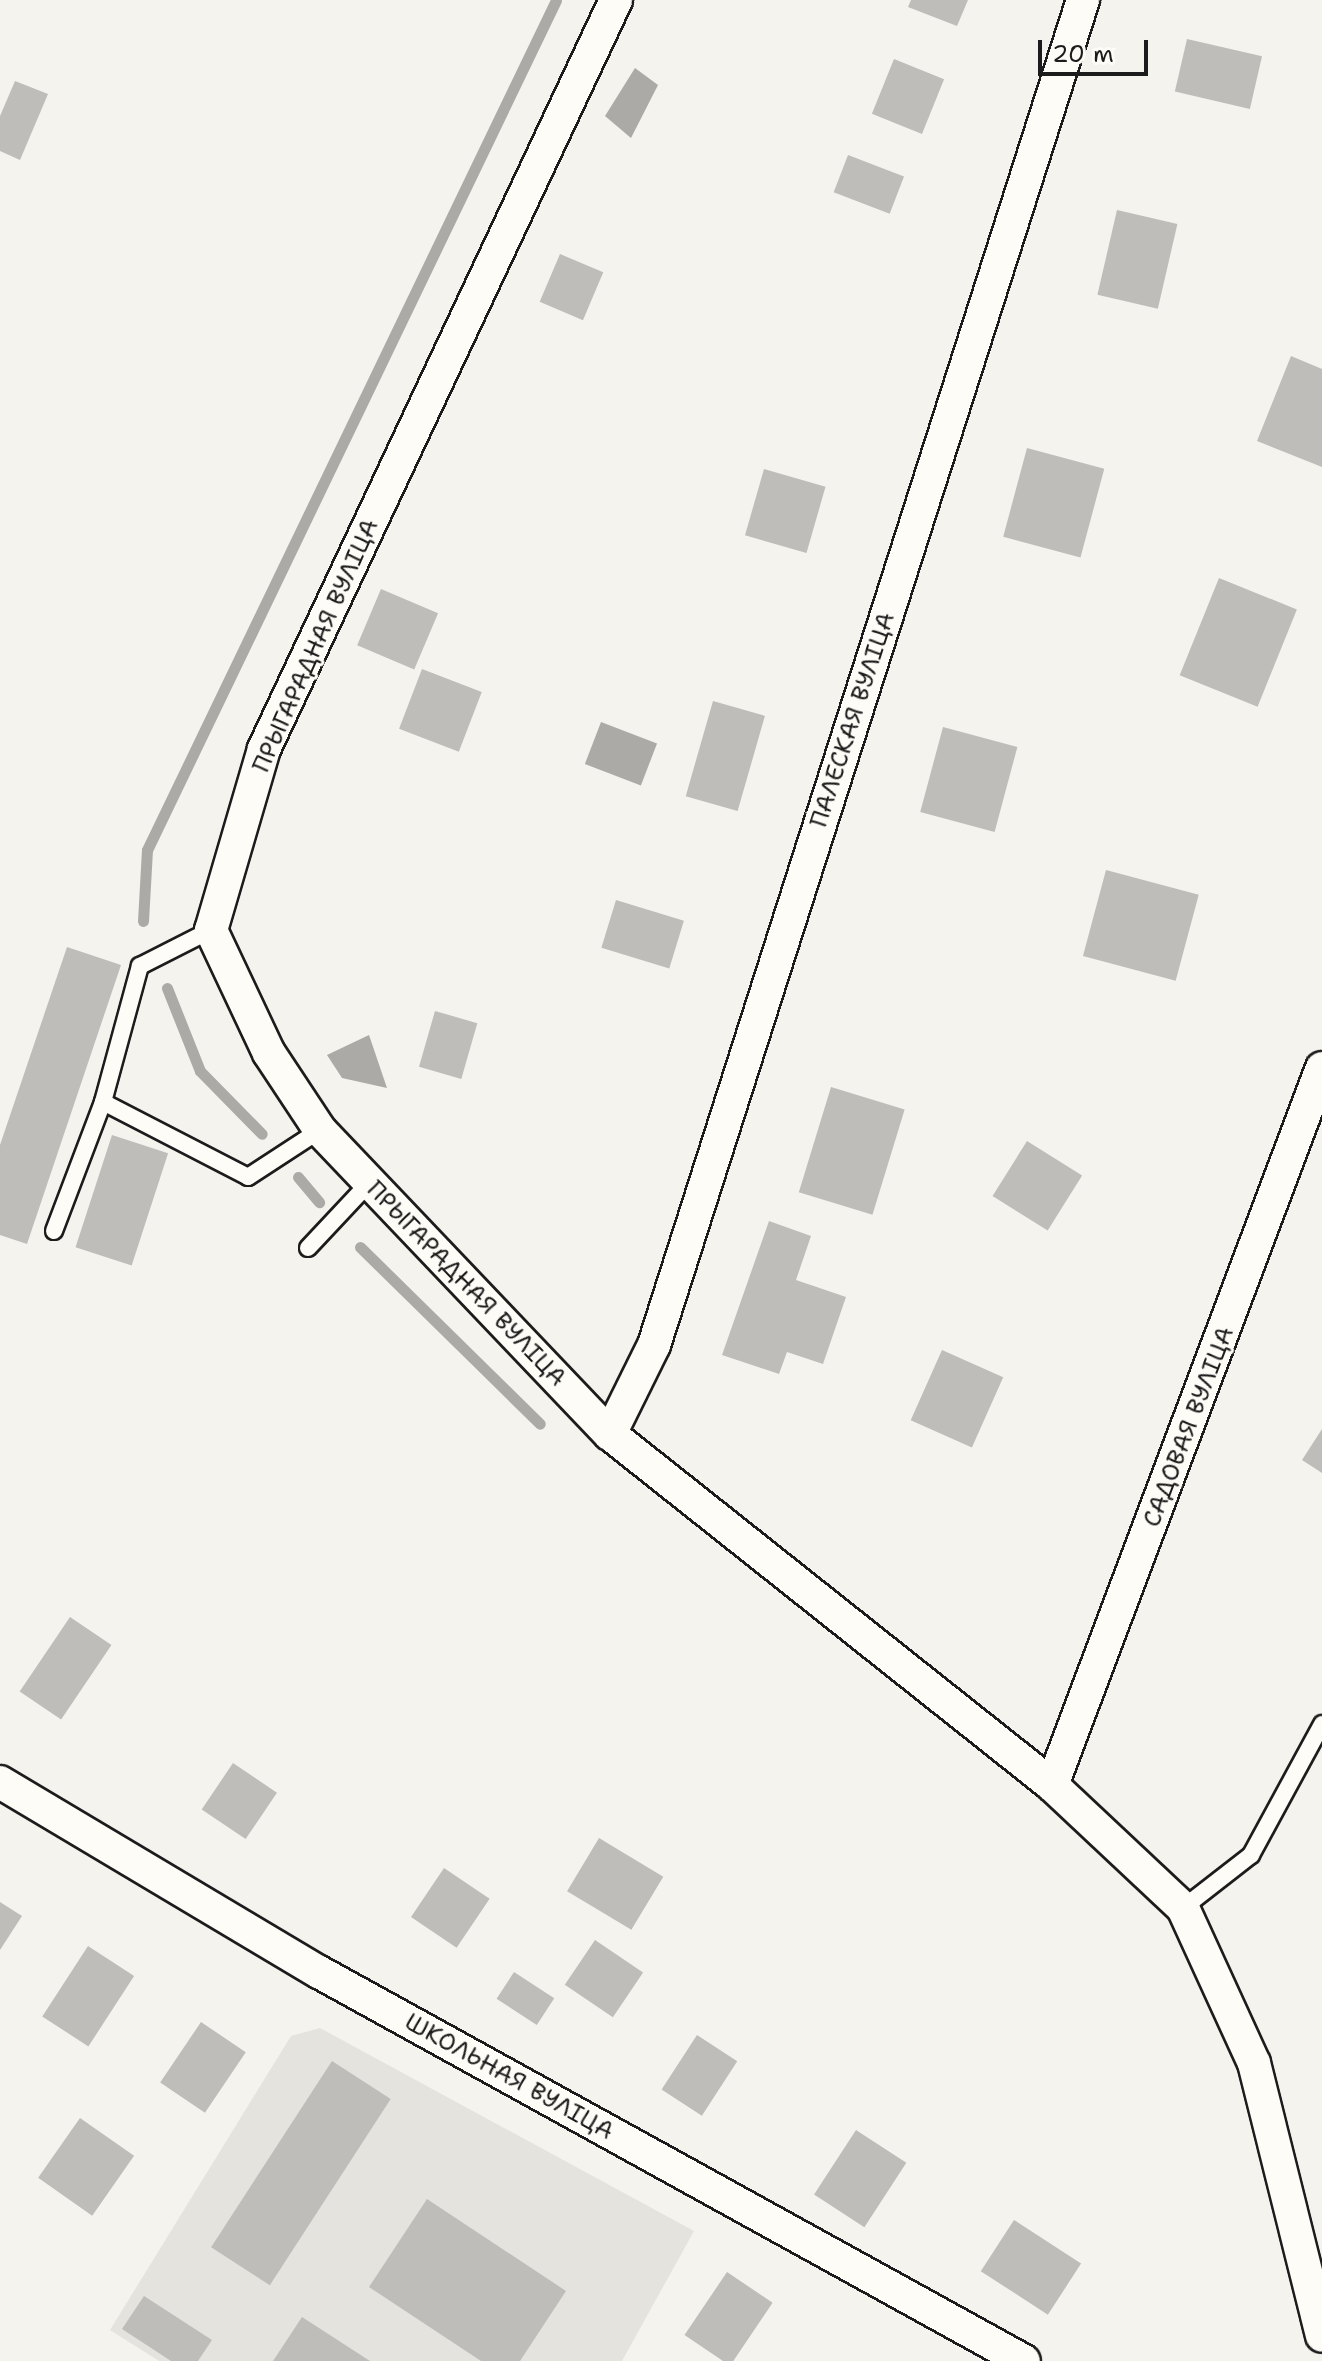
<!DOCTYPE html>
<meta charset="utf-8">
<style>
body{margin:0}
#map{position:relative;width:1322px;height:2361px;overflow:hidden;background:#f4f3ee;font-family:"Shantell Sans",sans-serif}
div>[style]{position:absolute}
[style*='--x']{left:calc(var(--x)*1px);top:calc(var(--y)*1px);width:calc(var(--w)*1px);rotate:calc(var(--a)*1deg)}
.built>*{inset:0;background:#e4e3de}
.water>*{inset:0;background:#abaaa6;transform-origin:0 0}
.stream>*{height:11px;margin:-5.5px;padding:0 5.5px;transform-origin:5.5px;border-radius:5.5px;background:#abaaa6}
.building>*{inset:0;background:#bebdba;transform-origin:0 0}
.roads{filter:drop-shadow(2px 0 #1c1c1c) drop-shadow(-2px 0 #1c1c1c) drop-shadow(0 2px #1c1c1c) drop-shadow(0 -2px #1c1c1c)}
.lane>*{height:16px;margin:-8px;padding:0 8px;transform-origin:8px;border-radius:8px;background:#fdfcf7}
.street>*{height:32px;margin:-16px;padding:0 16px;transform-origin:16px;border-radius:16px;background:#fdfcf7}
span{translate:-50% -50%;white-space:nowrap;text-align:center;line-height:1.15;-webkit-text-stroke:6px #fdfcf7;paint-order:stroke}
.street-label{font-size:24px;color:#1c1c1c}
.scale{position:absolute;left:1038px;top:40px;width:110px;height:36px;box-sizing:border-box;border:4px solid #1c1c1c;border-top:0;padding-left:10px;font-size:24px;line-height:28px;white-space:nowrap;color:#1c1c1c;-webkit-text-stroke:6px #fdfcf7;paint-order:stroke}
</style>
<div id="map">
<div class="built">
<div style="clip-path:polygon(320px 2028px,694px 2231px,622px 2361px,159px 2361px,110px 2330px,291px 2036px)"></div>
</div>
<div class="water">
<div style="clip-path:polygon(635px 68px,658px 85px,631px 138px,605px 116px)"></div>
<div style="left:601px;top:722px;width:60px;height:45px;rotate:21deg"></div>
<div style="clip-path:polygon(369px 1035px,387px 1088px,342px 1078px,327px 1055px)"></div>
</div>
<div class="stream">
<div style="--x:143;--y:921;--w:71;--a:-86.8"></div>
<div style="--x:147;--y:850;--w:943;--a:-64.3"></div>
<div style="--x:167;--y:988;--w:89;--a:68.3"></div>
<div style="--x:200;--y:1071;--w:88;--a:45.5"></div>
<div style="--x:298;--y:1177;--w:33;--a:50"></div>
<div style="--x:360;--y:1247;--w:252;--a:44.5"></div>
</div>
<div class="building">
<div style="clip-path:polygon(911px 0,968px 0,957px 26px,908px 7px)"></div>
<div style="left:1187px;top:39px;width:77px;height:54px;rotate:13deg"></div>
<div style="left:894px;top:59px;width:54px;height:59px;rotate:22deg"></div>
<div style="clip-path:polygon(15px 81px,48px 94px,20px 160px,0 151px,0 116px)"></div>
<div style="left:848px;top:155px;width:60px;height:40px;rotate:21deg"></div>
<div style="left:1117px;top:210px;width:62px;height:87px;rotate:13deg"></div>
<div style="left:560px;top:254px;width:47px;height:52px;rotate:23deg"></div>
<div style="clip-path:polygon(1291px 356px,1322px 369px,1322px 467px,1257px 441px)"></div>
<div style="left:1027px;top:448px;width:80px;height:92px;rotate:15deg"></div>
<div style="left:764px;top:469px;width:64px;height:69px;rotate:16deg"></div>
<div style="left:1219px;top:578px;width:84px;height:105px;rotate:22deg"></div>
<div style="left:381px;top:589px;width:62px;height:61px;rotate:23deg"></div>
<div style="left:422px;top:669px;width:64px;height:64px;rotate:21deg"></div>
<div style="left:713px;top:701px;width:54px;height:99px;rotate:16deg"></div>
<div style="left:943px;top:727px;width:77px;height:88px;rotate:15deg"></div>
<div style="left:1106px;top:870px;width:96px;height:89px;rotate:15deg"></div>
<div style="left:616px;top:900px;width:71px;height:50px;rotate:17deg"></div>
<div style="clip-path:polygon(67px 947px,121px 965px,27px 1244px,0 1235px,0 1145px)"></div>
<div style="left:435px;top:1011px;width:44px;height:58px;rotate:16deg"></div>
<div style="left:831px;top:1087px;width:77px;height:110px;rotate:17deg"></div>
<div style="left:112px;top:1135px;width:59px;height:118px;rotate:18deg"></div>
<div style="left:1027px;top:1141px;width:65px;height:65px;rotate:32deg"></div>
<div style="clip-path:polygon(769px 1221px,811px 1236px,796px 1280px,846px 1297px,823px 1364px,787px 1352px,779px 1374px,722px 1355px)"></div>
<div style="left:942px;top:1350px;width:67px;height:77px;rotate:24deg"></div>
<div style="clip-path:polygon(1322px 1429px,1322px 1473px,1302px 1460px)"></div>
<div style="left:70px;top:1617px;width:50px;height:90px;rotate:34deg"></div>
<div style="left:233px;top:1763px;width:53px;height:56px;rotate:34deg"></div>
<div style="left:599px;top:1838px;width:75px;height:62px;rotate:31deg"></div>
<div style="left:444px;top:1868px;width:55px;height:59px;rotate:34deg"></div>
<div style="clip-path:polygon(0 1902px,22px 1916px,0 1950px)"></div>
<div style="left:595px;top:1940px;width:58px;height:54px;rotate:34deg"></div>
<div style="left:88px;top:1946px;width:55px;height:84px;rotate:33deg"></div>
<div style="left:514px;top:1972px;width:48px;height:32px;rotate:33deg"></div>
<div style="left:201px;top:2022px;width:54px;height:73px;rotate:34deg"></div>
<div style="left:697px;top:2035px;width:48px;height:65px;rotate:33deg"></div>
<div style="left:332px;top:2061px;width:70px;height:222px;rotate:33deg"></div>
<div style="left:80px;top:2118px;width:66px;height:73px;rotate:35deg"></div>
<div style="left:856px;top:2130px;width:60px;height:77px;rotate:33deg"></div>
<div style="clip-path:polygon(427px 2199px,566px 2291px,520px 2361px,481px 2361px,369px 2287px)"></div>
<div style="left:1014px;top:2220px;width:80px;height:61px;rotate:33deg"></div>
<div style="left:727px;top:2272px;width:55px;height:76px;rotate:34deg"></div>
<div style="clip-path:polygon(144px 2296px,212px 2340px,198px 2361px,171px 2361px,122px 2329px)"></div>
<div style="clip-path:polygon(302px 2317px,370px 2361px,273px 2361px)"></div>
</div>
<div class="roads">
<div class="lane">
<div style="--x:103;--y:1102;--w:163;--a:27.3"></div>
<div style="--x:248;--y:1177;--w:86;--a:-33.1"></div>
<div style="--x:54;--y:1231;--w:138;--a:-69.2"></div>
<div style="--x:103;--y:1102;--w:141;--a:-74.8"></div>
<div style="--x:140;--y:966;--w:80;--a:-26.9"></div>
<div style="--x:308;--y:1248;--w:88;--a:-46.8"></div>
<div style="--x:1183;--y:1908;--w:86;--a:-37.9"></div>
<div style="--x:1251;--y:1855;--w:149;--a:-61.5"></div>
</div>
<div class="street">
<div style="--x:616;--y:0;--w:828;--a:115.17"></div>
<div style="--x:264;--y:749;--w:189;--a:106.3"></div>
<div style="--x:211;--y:930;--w:136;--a:64.8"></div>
<div style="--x:269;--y:1053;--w:92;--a:56.5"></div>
<div style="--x:320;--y:1130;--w:420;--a:46.4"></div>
<div style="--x:610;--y:1434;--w:564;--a:38.45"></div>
<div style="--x:1052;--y:1785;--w:180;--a:43.2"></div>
<div style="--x:1183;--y:1908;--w:170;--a:65.4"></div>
<div style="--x:1254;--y:2063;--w:281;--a:76"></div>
<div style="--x:610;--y:1434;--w:99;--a:-63.7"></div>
<div style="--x:654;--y:1345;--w:1412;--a:-72.31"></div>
<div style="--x:0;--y:1782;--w:371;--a:30.8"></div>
<div style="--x:319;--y:1972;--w:805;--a:28.89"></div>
<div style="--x:1052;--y:1785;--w:766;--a:-69.37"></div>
</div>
</div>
<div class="street-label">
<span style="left:316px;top:646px;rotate:-66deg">ПРЫГАРАДНАЯ ВУЛІЦА</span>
<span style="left:853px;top:720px;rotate:-72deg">ПАЛЕСКАЯ ВУЛІЦА</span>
<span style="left:466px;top:1284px;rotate:46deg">ПРЫГАРАДНАЯ ВУЛІЦА</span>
<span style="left:1189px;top:1427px;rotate:-69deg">САДОВАЯ ВУЛІЦА</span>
<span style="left:509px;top:2077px;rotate:29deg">ШКОЛЬНАЯ ВУЛІЦА</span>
</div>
<div class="scale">20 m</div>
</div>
